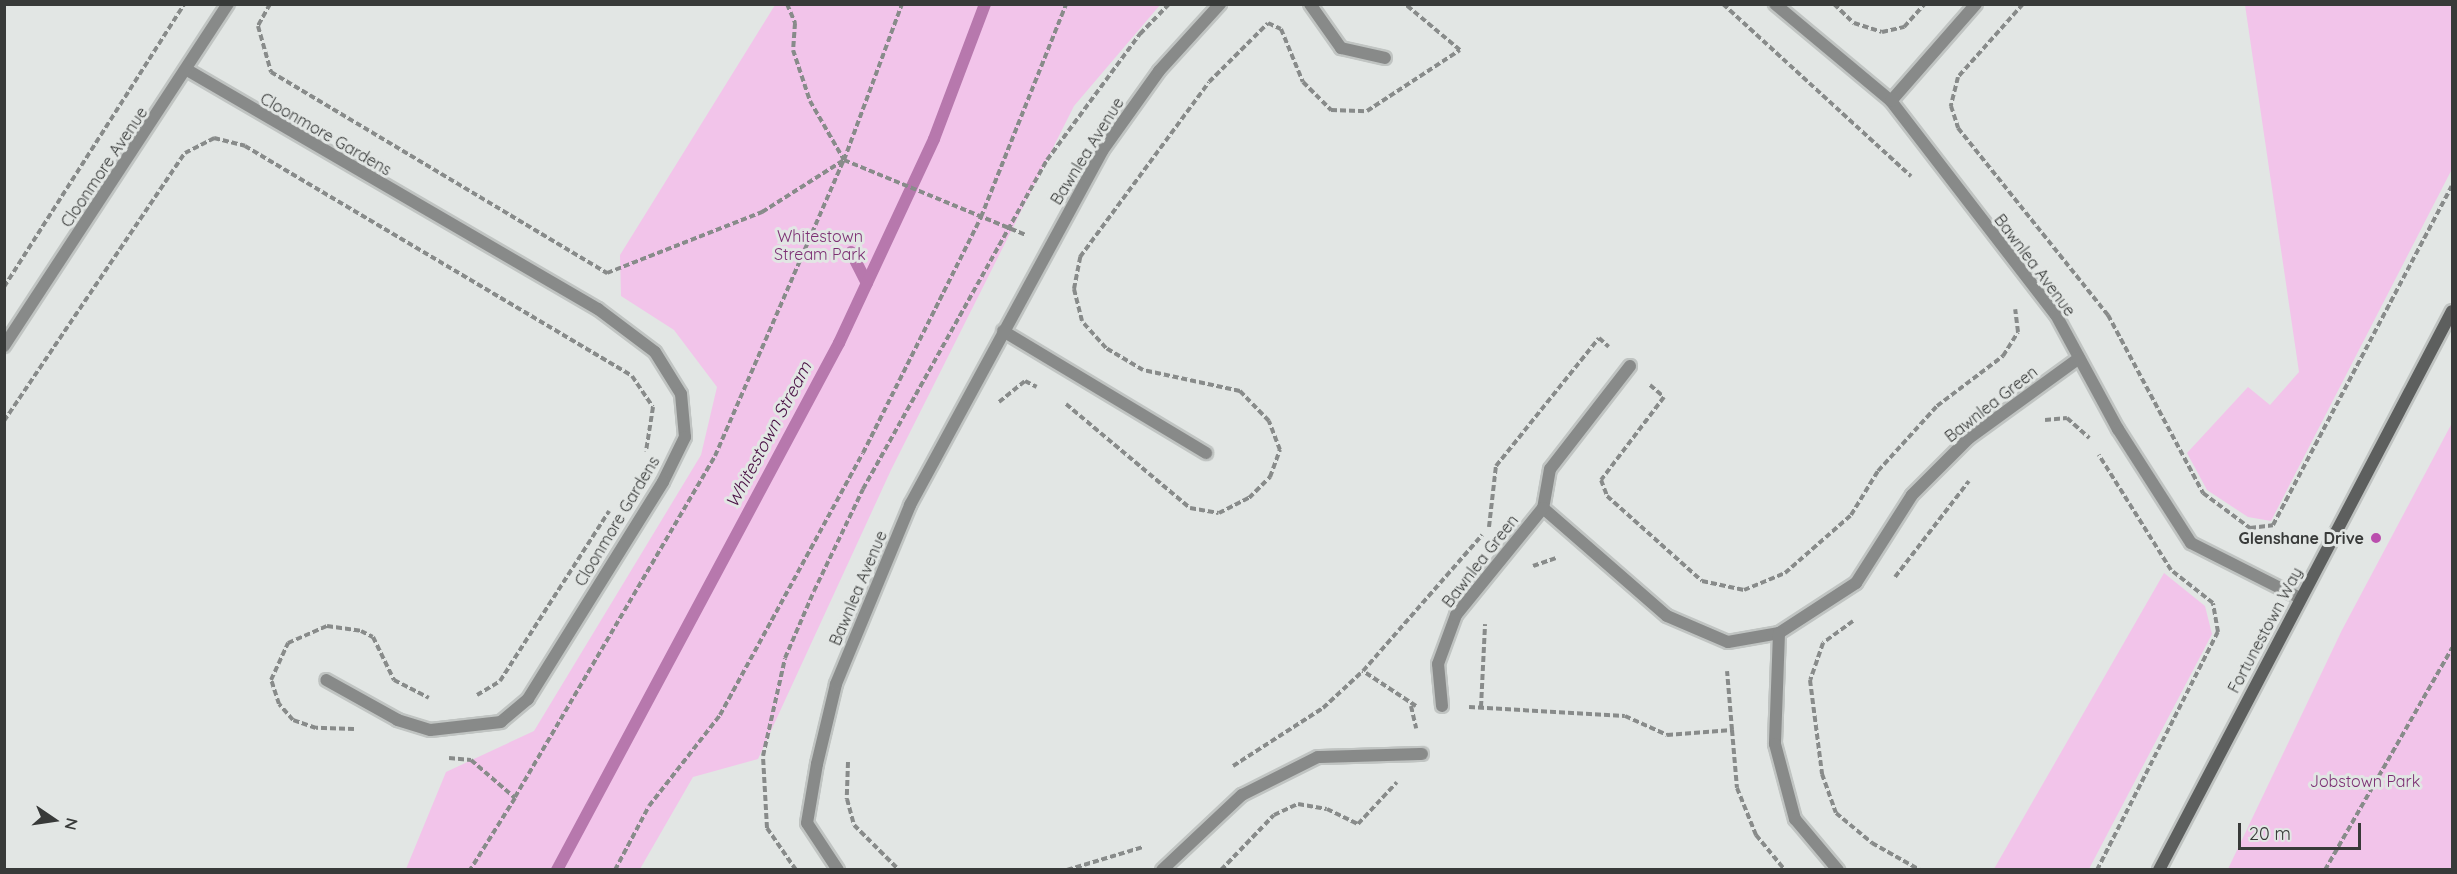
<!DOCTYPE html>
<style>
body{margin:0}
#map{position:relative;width:2457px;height:874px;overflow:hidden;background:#e2e6e4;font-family:Quicksand,sans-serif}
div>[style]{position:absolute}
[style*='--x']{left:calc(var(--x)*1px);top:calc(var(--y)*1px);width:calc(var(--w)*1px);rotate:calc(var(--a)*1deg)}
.green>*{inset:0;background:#f2c4ea}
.stream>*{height:12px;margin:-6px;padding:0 6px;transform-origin:6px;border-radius:6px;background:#b778ad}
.path>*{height:4px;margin-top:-2px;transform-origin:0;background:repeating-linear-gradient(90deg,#888b8a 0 6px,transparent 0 9px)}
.roads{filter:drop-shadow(2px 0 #c0c4c2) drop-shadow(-2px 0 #c0c4c2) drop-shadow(0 2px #c0c4c2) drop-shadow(0 -2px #c0c4c2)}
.street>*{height:12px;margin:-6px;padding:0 6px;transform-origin:6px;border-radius:6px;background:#888a89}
.secondary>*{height:12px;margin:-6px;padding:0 6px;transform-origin:6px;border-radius:6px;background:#5d5f5e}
.dots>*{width:16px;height:16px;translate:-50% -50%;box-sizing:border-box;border:3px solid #e2e6e4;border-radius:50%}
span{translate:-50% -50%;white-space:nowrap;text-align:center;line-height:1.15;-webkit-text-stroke:6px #e2e6e4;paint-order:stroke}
.street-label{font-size:16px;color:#383a39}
.park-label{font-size:16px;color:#7c2f73}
.poi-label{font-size:16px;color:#383a39;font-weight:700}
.right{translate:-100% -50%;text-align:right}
.water-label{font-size:18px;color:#470d42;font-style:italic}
.frame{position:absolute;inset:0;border:6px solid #383a39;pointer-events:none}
.north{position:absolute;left:24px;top:790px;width:60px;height:60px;-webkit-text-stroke:4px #e2e6e4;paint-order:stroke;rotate:103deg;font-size:16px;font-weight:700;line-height:24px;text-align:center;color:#383a39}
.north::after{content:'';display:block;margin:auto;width:21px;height:27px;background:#383a39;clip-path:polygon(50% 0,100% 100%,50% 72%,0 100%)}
.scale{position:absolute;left:2238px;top:823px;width:123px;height:27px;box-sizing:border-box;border:3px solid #383a39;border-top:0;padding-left:8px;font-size:18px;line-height:21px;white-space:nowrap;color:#383a39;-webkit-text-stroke:4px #e2e6e4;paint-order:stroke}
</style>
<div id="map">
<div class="green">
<div style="clip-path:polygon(775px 5px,1160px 5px,1074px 106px,891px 470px,758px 759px,693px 777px,640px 869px,406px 869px,446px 772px,534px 731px,701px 455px,717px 387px,674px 330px,621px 296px,620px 255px)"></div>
<div style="clip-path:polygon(2245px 5px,2452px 5px,2452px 169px,2271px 521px,2248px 517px,2207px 490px,2187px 453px,2248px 387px,2270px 405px,2299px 372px)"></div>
<div style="clip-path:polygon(2452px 423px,2452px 869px,2228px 869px,2342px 630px)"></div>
<div style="clip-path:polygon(2164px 573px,2205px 606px,2212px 634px,2089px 869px,1994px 869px)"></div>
</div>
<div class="stream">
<div style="--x:851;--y:252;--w:35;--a:63"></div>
<div style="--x:557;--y:870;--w:598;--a:-61.85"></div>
<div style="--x:839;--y:343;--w:225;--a:-65"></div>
<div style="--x:934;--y:139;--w:144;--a:-69.3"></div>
</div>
<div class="path">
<div style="--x:270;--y:4;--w:25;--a:119"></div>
<div style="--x:258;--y:26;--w:48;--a:74.2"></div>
<div style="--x:271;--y:72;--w:392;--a:30.9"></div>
<div style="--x:607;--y:273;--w:167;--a:-21.5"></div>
<div style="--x:762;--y:212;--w:97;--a:-32.4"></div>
<div style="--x:787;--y:4;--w:21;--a:67"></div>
<div style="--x:795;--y:23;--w:27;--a:94"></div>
<div style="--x:793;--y:50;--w:54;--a:71.6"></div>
<div style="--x:810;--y:101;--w:68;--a:60"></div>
<div style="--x:844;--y:160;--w:197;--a:22.4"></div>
<div style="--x:1723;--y:4;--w:255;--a:42.5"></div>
<div style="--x:1834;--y:4;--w:28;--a:44"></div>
<div style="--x:1854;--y:23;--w:29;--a:18"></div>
<div style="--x:1882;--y:32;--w:23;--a:-13"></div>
<div style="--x:1904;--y:27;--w:31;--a:-48"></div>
<div style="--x:2023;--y:4;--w:98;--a:131.7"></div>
<div style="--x:1958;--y:77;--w:30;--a:104"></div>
<div style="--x:1951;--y:106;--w:23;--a:72"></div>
<div style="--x:1958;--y:128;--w:240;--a:51.3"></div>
<div style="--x:2108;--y:315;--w:202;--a:61.9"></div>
<div style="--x:2203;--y:493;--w:59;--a:36.7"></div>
<div style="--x:2250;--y:528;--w:23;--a:-7"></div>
<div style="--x:2273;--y:525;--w:383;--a:-62.2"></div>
<div style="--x:4;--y:287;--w:335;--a:-57.5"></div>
<div style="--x:1650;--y:385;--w:18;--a:41"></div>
<div style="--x:1664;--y:397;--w:104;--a:127.2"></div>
<div style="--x:1601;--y:480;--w:17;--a:69"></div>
<div style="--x:1607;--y:496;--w:127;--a:41.8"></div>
<div style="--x:1702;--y:581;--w:43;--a:12.1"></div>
<div style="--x:1744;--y:590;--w:44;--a:-22.5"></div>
<div style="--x:1785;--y:573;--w:88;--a:-41.3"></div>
<div style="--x:1851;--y:515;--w:52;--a:-58.5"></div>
<div style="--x:1878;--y:471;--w:88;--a:-47.8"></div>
<div style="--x:1937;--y:406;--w:83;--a:-37.1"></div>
<div style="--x:2003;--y:356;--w:28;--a:-58"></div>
<div style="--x:2018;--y:332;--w:23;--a:-97"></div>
<div style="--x:999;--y:402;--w:33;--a:-39"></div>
<div style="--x:1025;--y:381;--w:13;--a:27"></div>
<div style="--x:1066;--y:404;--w:162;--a:40"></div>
<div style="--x:1190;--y:508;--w:29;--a:10"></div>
<div style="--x:1219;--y:513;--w:34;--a:-27"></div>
<div style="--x:1249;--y:498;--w:30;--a:-45"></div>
<div style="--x:1270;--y:477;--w:29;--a:-70"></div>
<div style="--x:1280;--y:450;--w:31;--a:-111"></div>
<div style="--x:1269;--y:421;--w:42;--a:-134"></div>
<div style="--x:1240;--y:391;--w:99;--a:-167.8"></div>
<div style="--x:1143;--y:370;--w:43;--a:-149.3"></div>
<div style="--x:1106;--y:348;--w:36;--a:-132"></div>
<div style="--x:1082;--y:321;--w:33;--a:-104"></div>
<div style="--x:1074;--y:289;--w:33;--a:-79"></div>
<div style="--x:1080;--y:257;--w:217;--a:-53.6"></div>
<div style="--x:1209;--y:82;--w:83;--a:-45"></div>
<div style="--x:1268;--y:23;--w:14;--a:25"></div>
<div style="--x:1281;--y:29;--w:57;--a:67.5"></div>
<div style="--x:1303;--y:82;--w:40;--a:45"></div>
<div style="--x:1331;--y:110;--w:36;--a:2"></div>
<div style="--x:1367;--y:111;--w:111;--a:-33.3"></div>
<div style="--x:1460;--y:50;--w:72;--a:-140.1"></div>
<div style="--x:2045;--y:420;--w:22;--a:-5"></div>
<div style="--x:2067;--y:418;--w:30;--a:42"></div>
<div style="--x:4;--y:421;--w:323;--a:-56"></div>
<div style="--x:185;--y:153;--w:33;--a:-27"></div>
<div style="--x:214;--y:138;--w:32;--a:14"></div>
<div style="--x:245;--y:146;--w:450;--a:30.7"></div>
<div style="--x:632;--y:376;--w:37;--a:56"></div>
<div style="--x:653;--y:407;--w:45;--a:99"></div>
<div style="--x:1489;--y:527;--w:61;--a:-83.5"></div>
<div style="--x:1496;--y:466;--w:164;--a:-51.2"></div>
<div style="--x:1599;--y:338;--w:13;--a:42"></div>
<div style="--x:1533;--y:566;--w:24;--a:-19"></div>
<div style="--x:1895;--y:577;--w:121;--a:-52.4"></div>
<div style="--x:1853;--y:621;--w:37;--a:144"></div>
<div style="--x:1823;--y:643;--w:39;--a:109"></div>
<div style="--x:1810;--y:680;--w:95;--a:82.7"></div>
<div style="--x:1822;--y:774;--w:41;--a:70.3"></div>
<div style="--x:1836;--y:813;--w:47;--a:39.8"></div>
<div style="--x:1872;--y:843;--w:55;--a:29.4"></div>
<div style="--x:477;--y:695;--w:27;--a:-31"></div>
<div style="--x:500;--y:681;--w:202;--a:-57.3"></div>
<div style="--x:1411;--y:706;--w:23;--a:77"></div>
<div style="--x:1416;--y:706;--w:64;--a:-146.6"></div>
<div style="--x:1363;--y:671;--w:181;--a:-48.8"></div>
<div style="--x:1469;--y:707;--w:156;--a:3.3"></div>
<div style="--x:1625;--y:716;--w:46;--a:24.3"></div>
<div style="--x:1667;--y:735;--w:65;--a:-4.4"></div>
<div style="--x:1732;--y:730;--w:59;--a:-94.8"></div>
<div style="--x:1481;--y:707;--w:83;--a:-87.2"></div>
<div style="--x:354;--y:729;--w:38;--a:-178"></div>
<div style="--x:316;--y:728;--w:24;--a:-161"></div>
<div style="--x:293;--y:720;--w:21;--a:-131"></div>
<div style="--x:279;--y:704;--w:25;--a:-108"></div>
<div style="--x:271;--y:680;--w:41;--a:-65.3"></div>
<div style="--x:288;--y:643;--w:43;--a:-23.6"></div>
<div style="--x:327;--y:626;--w:34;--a:8"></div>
<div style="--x:361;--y:631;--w:13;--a:27"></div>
<div style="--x:373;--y:637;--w:48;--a:64"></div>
<div style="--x:394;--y:680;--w:39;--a:27"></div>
<div style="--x:1732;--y:730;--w:58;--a:85.1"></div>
<div style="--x:1737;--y:788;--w:51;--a:68"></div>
<div style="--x:1756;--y:835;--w:45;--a:50.4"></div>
<div style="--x:449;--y:758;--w:22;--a:5"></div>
<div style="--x:471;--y:760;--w:58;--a:40.8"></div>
<div style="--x:515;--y:798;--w:85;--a:122"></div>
<div style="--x:848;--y:762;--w:37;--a:92"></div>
<div style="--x:847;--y:799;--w:27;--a:75"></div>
<div style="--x:854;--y:825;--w:64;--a:45"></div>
<div style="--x:1233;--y:766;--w:107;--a:-32.8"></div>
<div style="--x:1323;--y:708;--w:54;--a:-42.8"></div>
<div style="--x:515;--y:797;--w:395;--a:-59.6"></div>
<div style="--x:715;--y:456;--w:323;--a:-66.5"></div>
<div style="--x:844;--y:160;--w:166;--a:-69.6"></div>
<div style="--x:615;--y:870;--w:72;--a:-62"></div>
<div style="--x:649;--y:806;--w:115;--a:-52"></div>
<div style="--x:720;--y:715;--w:298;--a:-61.4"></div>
<div style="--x:863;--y:453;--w:264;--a:-63.4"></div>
<div style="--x:981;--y:217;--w:229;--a:-68.2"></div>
<div style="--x:796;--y:870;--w:51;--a:-124.6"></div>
<div style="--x:767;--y:828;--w:72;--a:-93.2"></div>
<div style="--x:763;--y:756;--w:100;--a:-77.3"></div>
<div style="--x:785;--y:658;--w:73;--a:-66.6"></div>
<div style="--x:814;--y:591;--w:113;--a:-64.3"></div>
<div style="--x:863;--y:489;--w:377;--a:-60.8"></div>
<div style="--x:1047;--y:160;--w:157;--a:-53.6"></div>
<div style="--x:1140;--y:34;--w:42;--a:-46"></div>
<div style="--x:1067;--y:870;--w:79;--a:-16.8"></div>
<div style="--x:1221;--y:870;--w:76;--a:-46.1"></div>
<div style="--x:1274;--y:815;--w:26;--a:-25"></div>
<div style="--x:1298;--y:804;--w:29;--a:10"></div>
<div style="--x:1327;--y:809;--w:34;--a:26"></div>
<div style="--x:1358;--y:824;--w:57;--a:-47.1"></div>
<div style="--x:2097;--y:870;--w:267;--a:-63.1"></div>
<div style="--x:2218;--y:632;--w:29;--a:-100"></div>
<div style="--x:2213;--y:603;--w:53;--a:-141.8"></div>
<div style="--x:2171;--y:570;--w:136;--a:-122.1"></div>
<div style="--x:2325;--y:870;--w:256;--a:-60.2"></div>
</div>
<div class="roads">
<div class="street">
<div style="--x:1310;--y:4;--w:54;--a:54.8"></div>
<div style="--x:1341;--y:48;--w:45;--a:12.8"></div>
<div style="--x:1775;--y:4;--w:151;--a:39.9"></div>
<div style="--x:1891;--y:101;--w:270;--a:52.4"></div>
<div style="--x:2056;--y:315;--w:130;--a:61.5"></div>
<div style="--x:2118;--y:429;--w:135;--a:57.4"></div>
<div style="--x:2191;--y:543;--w:122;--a:26.8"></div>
<div style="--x:189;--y:71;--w:473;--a:30.2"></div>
<div style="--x:598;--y:309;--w:71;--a:37"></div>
<div style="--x:655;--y:352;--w:49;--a:58.2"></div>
<div style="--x:681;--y:394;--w:43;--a:84.7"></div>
<div style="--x:685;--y:437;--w:50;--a:116.1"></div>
<div style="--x:663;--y:482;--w:256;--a:121.9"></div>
<div style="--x:528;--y:699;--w:35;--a:140"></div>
<div style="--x:501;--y:722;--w:71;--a:173.6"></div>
<div style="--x:430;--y:730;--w:34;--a:-163"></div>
<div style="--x:398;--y:720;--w:82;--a:-150.9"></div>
<div style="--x:1891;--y:101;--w:129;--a:-48.8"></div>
<div style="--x:1003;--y:331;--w:237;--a:31"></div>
<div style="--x:4;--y:346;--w:409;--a:-56.8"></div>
<div style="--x:1630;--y:366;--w:130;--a:127.8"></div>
<div style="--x:1550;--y:469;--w:40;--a:100"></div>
<div style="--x:1543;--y:508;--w:164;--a:41.1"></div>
<div style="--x:1667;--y:616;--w:66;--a:23.1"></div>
<div style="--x:1728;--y:642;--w:52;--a:-10"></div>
<div style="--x:1779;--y:633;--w:92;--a:-33"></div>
<div style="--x:1856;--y:583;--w:104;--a:-57.5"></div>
<div style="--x:1912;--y:495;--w:81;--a:-45"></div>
<div style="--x:1969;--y:438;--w:136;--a:-36"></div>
<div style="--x:1779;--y:633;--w:111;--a:92.1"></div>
<div style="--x:1775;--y:744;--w:78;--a:75.1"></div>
<div style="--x:1795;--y:819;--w:67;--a:49.9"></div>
<div style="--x:1442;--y:706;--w:42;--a:-95.4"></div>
<div style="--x:1438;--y:664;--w:52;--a:-69.8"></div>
<div style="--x:1456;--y:615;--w:138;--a:-50.9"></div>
<div style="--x:838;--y:870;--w:56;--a:-123.4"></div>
<div style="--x:807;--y:823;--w:60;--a:-80.4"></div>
<div style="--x:817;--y:764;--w:82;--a:-76.6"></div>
<div style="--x:836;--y:684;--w:194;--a:-67.5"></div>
<div style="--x:910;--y:505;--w:403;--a:-61.5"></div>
<div style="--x:1102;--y:151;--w:98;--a:-54.5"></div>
<div style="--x:1159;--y:71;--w:91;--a:-47.7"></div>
<div style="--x:1162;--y:870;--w:110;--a:-43.2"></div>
<div style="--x:1242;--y:795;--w:85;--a:-26.6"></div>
<div style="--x:1318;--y:757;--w:104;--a:-1.7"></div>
</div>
<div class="secondary">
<div style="--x:2159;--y:870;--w:631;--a:-62.34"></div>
</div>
</div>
<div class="dots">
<div style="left:2376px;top:538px;background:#ba4ead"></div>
</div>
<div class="street-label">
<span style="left:326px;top:134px;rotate:30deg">Cloonmore Gardens</span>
<span style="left:1087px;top:151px;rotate:-58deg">Bawnlea Avenue</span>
<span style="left:104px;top:167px;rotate:-56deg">Cloonmore Avenue</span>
<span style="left:2035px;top:265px;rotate:53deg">Bawnlea Avenue</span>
<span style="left:1991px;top:404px;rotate:-38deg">Bawnlea Green</span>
<span style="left:617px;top:521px;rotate:-59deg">Cloonmore Gardens</span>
<span style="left:1480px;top:561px;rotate:-52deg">Bawnlea Green</span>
<span style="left:858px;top:588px;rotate:-67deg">Bawnlea Avenue</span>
<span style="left:2265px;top:630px;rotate:-62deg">Fortunestown Way</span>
</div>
<div class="park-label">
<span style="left:820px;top:245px">Whitestown<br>Stream Park</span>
<span style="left:2365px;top:781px">Jobstown Park</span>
</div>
<div class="poi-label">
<span class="right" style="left:2364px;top:538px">Glenshane Drive</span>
</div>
<div class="water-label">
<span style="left:769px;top:435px;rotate:-62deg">Whitestown Stream</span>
</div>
<div class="frame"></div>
<div class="north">N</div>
<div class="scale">20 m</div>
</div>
